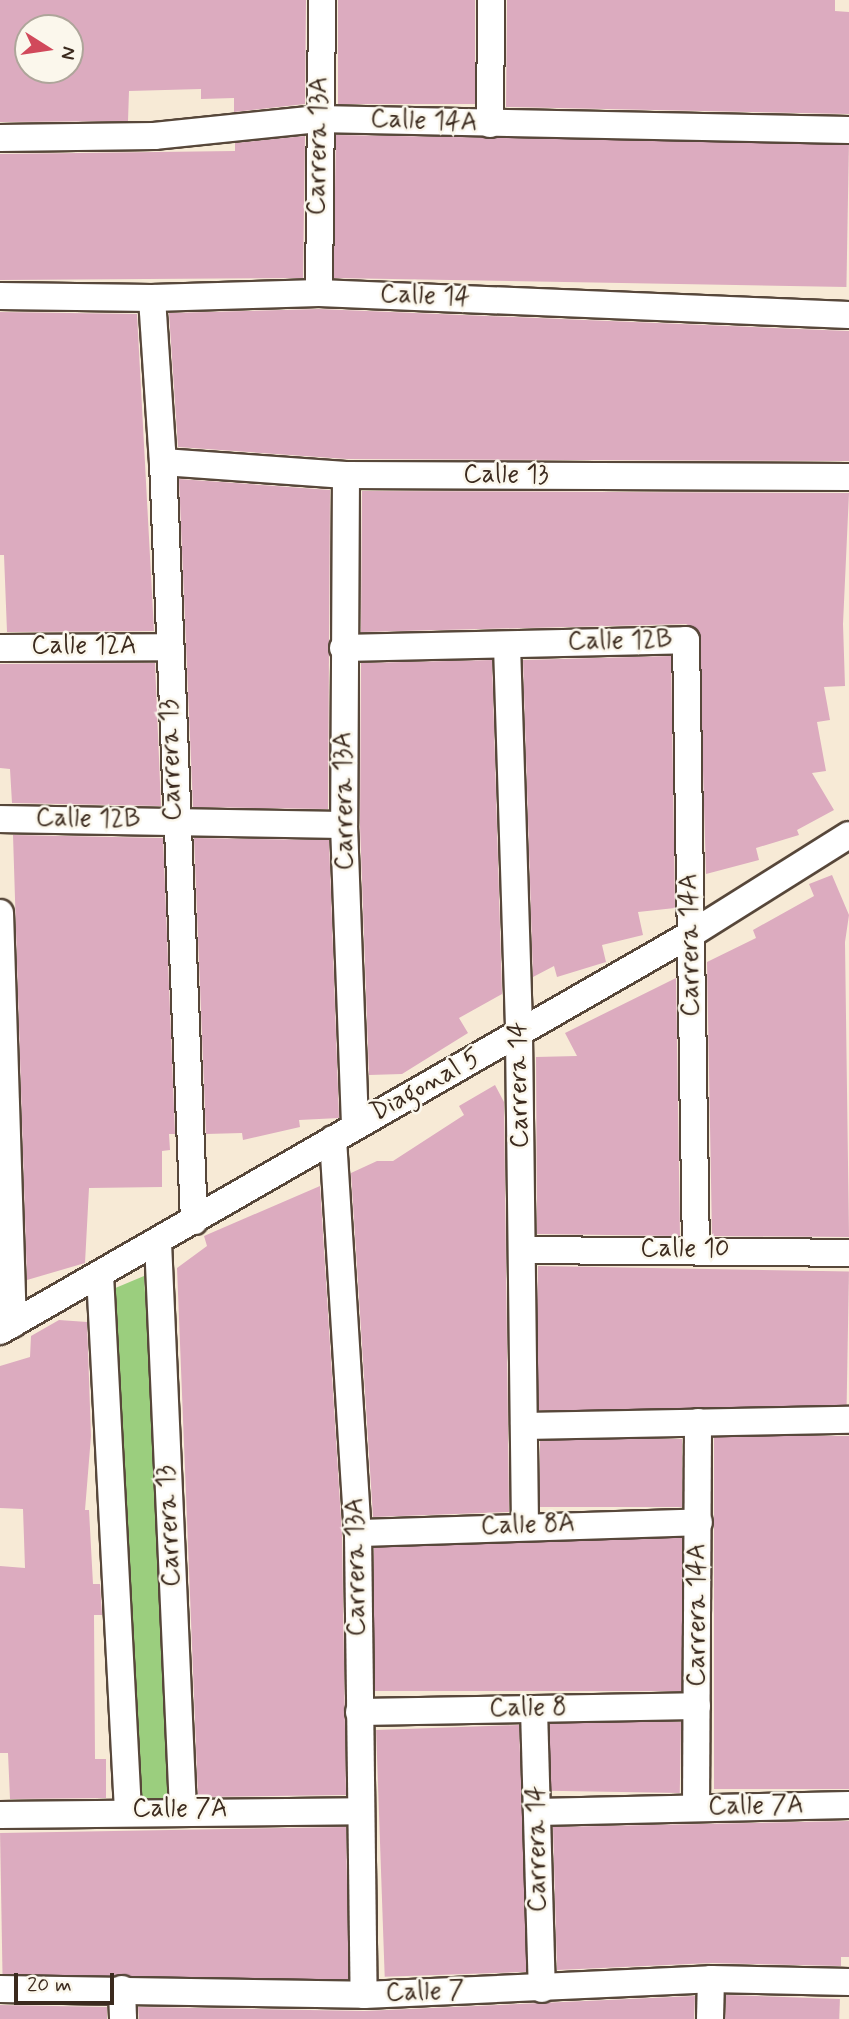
<!DOCTYPE html>
<style>
body{margin:0}
#map{position:relative;width:849px;height:2019px;overflow:hidden;background:#f7ead6;font-family:Mynerve,sans-serif}
div>[style]{position:absolute}
[style*='--x']{left:calc(var(--x)*1px);top:calc(var(--y)*1px);width:calc(var(--w)*1px);rotate:calc(var(--a)*1deg)}
.green>*{inset:0;background:#9bce7e}
.building>*{inset:0;background:#dcabbf;transform-origin:0 0}
.roads{filter:drop-shadow(2px 0 #57473a) drop-shadow(-2px 0 #57473a) drop-shadow(0 2px #57473a) drop-shadow(0 -2px #57473a)}
.minor>*{height:26px;margin:-13px;padding:0 13px;transform-origin:13px;border-radius:13px;background:#fff}
span{translate:-50% -50%;white-space:nowrap;text-align:center;line-height:1.15;-webkit-text-stroke:5px #fbf7ec;paint-order:stroke}
.street-label{font-size:26px;color:#3b2a1e}
.north{position:absolute;left:14px;top:14px;width:70px;height:70px;box-sizing:border-box;background:#fbf7ec;border:2px solid #aea59a;border-radius:50%;rotate:102deg;font-size:19px;font-weight:700;line-height:28px;text-align:center;color:#3b2a1e}
.north::after{content:'';display:block;margin:auto;width:24px;height:32px;background:#d1495b;clip-path:polygon(50% 0,100% 100%,50% 72%,0 100%)}
.scale{position:absolute;left:14px;top:1973px;width:100px;height:32px;box-sizing:border-box;border:4px solid #3b2a1e;border-top:0;padding-left:9px;font-size:21px;line-height:24px;white-space:nowrap;color:#3b2a1e;-webkit-text-stroke:5px #fbf7ec;paint-order:stroke}
</style>
<div id="map">
<div class="green">
<div style="clip-path:polygon(144px 1276px,175px 1800px,136px 1800px,113px 1289px)"></div>
</div>
<div class="building">
<div style="clip-path:polygon(evenodd,0 0,306px 0,305px 104px,234px 112px,234px 98px,201px 99px,201px 89px,129px 91px,128px 121px,0 122px,0 0,28px 28px,70px 28px,70px 70px,28px 70px,28px 28px)"></div>
<div style="left:338px;top:0;width:137px;height:104px"></div>
<div style="clip-path:polygon(507px 0,835px 0,835px 11px,849px 12px,849px 114px,506px 107px)"></div>
<div style="left:336px;top:135px;width:513px;height:143px;rotate:1deg"></div>
<div style="clip-path:polygon(305px 136px,303px 278px,0 280px,0 154px,235px 151px,235px 143px)"></div>
<div style="clip-path:polygon(319px 309px,849px 331px,849px 461px,347px 459px,178px 447px,169px 313px)"></div>
<div style="clip-path:polygon(0 312px,137px 314px,154px 631px,7px 632px,4px 555px,0 555px)"></div>
<div style="clip-path:polygon(179px 479px,330px 490px,328px 809px,193px 807px)"></div>
<div style="clip-path:polygon(362px 491px,849px 493px,843px 624px,845px 686px,824px 687px,830px 720px,817px 722px,826px 771px,812px 773px,834px 810px,797px 830px,799px 835px,756px 848px,759px 860px,706px 874px,699px 631px,686px 624px,361px 632px)"></div>
<div style="clip-path:polygon(671px 656px,675px 908px,638px 912px,643px 935px,602px 945px,606px 962px,557px 977px,554px 966px,533px 977px,523px 660px)"></div>
<div style="clip-path:polygon(492px 660px,502px 994px,459px 1018px,468px 1033px,402px 1074px,369px 1075px,360px 825px,361px 663px)"></div>
<div style="clip-path:polygon(155px 663px,161px 806px,12px 803px,10px 769px,0 768px,0 664px)"></div>
<div style="clip-path:polygon(13px 835px,163px 838px,175px 1134px,169px 1134px,170px 1150px,162px 1151px,162px 1187px,89px 1188px,85px 1263px,27px 1280px)"></div>
<div style="clip-path:polygon(194px 838px,329px 840px,339px 1118px,299px 1120px,300px 1127px,243px 1140px,242px 1133px,206px 1134px)"></div>
<div style="clip-path:polygon(832px 875px,849px 915px,845px 942px,849px 1237px,712px 1236px,707px 962px,756px 938px,753px 930px,814px 896px,809px 884px)"></div>
<div style="clip-path:polygon(676px 978px,680px 1236px,537px 1234px,536px 1057px,577px 1056px,565px 1033px)"></div>
<div style="clip-path:polygon(495px 1085px,504px 1102px,509px 1512px,373px 1517px,351px 1173px,377px 1161px,393px 1161px,464px 1115px,459px 1106px)"></div>
<div style="clip-path:polygon(320px 1186px,342px 1534px,346px 1795px,198px 1797px,177px 1268px,207px 1246px,204px 1236px)"></div>
<div style="left:538px;top:1266px;width:311px;height:144px;rotate:1deg"></div>
<div style="clip-path:polygon(59px 1320px,87px 1322px,91px 1436px,85px 1510px,89px 1510px,93px 1584px,100px 1584px,102px 1615px,94px 1615px,95px 1759px,106px 1759px,106px 1798px,10px 1799px,8px 1753px,0 1753px,0 1566px,25px 1568px,23px 1509px,0 1508px,0 1366px,30px 1357px,31px 1336px)"></div>
<div style="left:849px;top:1436px;width:353px;height:135px;rotate:90deg"></div>
<div style="left:682px;top:1439px;width:68px;height:142px;rotate:90deg"></div>
<div style="left:682px;top:1538px;width:153px;height:308px;rotate:90deg"></div>
<div style="left:681px;top:1722px;width:71px;height:131px;rotate:91deg"></div>
<div style="left:519px;top:1725px;width:247px;height:143px;rotate:88deg"></div>
<div style="clip-path:polygon(849px 1821px,849px 1957px,841px 1957px,841px 1966px,711px 1963px,557px 1970px,553px 1827px)"></div>
<div style="left:346px;top:1827px;width:152px;height:346px;rotate:89deg"></div>
<div style="left:726px;top:1995px;width:114px;height:24px;rotate:2deg"></div>
<div style="clip-path:polygon(695px 1996px,694px 2019px,139px 2019px,138px 2007px,364px 2011px)"></div>
<div style="clip-path:polygon(0 2005px,107px 2007px,107px 2019px,0 2019px)"></div>
</div>
<div class="roads">
<div class="minor">
<div style="--x:490;--y:124;--w:124;--a:-89.5"></div>
<div style="--x:0;--y:138;--w:154;--a:-0.7"></div>
<div style="--x:154;--y:136;--w:165;--a:-5.9"></div>
<div style="--x:318;--y:119;--w:531;--a:1.19"></div>
<div style="--x:319;--y:293;--w:293;--a:-89.4"></div>
<div style="--x:0;--y:296;--w:152;--a:0.8"></div>
<div style="--x:152;--y:298;--w:167;--a:-1.7"></div>
<div style="--x:319;--y:293;--w:530;--a:2.38"></div>
<div style="--x:152;--y:298;--w:164;--a:86.2"></div>
<div style="--x:163;--y:462;--w:760;--a:87.66"></div>
<div style="--x:163;--y:462;--w:183;--a:4.1"></div>
<div style="--x:346;--y:475;--w:503;--a:0.23"></div>
<div style="--x:346;--y:475;--w:350;--a:90.3"></div>
<div style="--x:344;--y:825;--w:301;--a:87.9"></div>
<div style="--x:507;--y:645;--w:390;--a:88.2"></div>
<div style="--x:519;--y:1035;--w:490;--a:89.3"></div>
<div style="--x:0;--y:648;--w:167;--a:-0.3"></div>
<div style="--x:343;--y:648;--w:343;--a:-1.3"></div>
<div style="--x:686;--y:640;--w:609;--a:89.06"></div>
<div style="--x:0;--y:819;--w:344;--a:1"></div>
<div style="--x:0;--y:913;--w:411;--a:88.2"></div>
<div style="--x:333;--y:1139;--w:395;--a:86.4"></div>
<div style="--x:358;--y:1533;--w:462;--a:89.3"></div>
<div style="--x:158;--y:1242;--w:569;--a:87.48"></div>
<div style="--x:522;--y:1250;--w:327;--a:0.5"></div>
<div style="--x:100;--y:1275;--w:537;--a:87.01"></div>
<div style="--x:0;--y:1331;--w:797;--a:-29.88"></div>
<div style="--x:691;--y:934;--w:186;--a:-32.1"></div>
<div style="--x:524;--y:1426;--w:325;--a:-1.1"></div>
<div style="--x:358;--y:1533;--w:341;--a:-1.8"></div>
<div style="--x:534;--y:1709;--w:280;--a:88.4"></div>
<div style="--x:359;--y:1712;--w:338;--a:-1"></div>
<div style="--x:696;--y:1808;--w:386;--a:-89.7"></div>
<div style="--x:537;--y:1812;--w:312;--a:-1.3"></div>
<div style="--x:0;--y:1815;--w:360;--a:-0.6"></div>
<div style="--x:0;--y:1989;--w:364;--a:0.9"></div>
<div style="--x:364;--y:1995;--w:347;--a:-2.6"></div>
<div style="--x:711;--y:1979;--w:138;--a:1.2"></div>
<div style="--x:122;--y:1989;--w:30;--a:88"></div>
<div style="--x:710;--y:2019;--w:40;--a:-88.6"></div>
</div>
</div>
<div class="street-label">
<span style="left:424px;top:122px;rotate:2deg">Calle 14A</span>
<span style="left:319px;top:146px;rotate:-89deg">Carrera 13A</span>
<span style="left:425px;top:297px;rotate:2deg">Calle 14</span>
<span style="left:506px;top:476px">Calle 13</span>
<span style="left:620px;top:642px;rotate:-1deg">Calle 12B</span>
<span style="left:84px;top:647px">Calle 12A</span>
<span style="left:172px;top:760px;rotate:-92deg">Carrera 13</span>
<span style="left:345px;top:801px;rotate:-91deg">Carrera 13A</span>
<span style="left:88px;top:820px;rotate:1deg">Calle 12B</span>
<span style="left:691px;top:945px;rotate:-91deg">Carrera 14A</span>
<span style="left:520px;top:1085px;rotate:-91deg">Carrera 14</span>
<span style="left:426px;top:1086px;rotate:-29deg">Diagonal 5</span>
<span style="left:685px;top:1250px">Calle 10</span>
<span style="left:170px;top:1526px;rotate:-93deg">Carrera 13</span>
<span style="left:528px;top:1526px;rotate:-2deg">Calle 8A</span>
<span style="left:357px;top:1567px;rotate:-91deg">Carrera 13A</span>
<span style="left:698px;top:1615px;rotate:-90deg">Carrera 14A</span>
<span style="left:528px;top:1709px;rotate:-1deg">Calle 8</span>
<span style="left:756px;top:1807px;rotate:-1deg">Calle 7A</span>
<span style="left:180px;top:1810px">Calle 7A</span>
<span style="left:538px;top:1849px;rotate:-91deg">Carrera 14</span>
<span style="left:425px;top:1993px;rotate:-2deg">Calle 7</span>
</div>
<div class="north">N</div>
<div class="scale">20 m</div>
</div>
